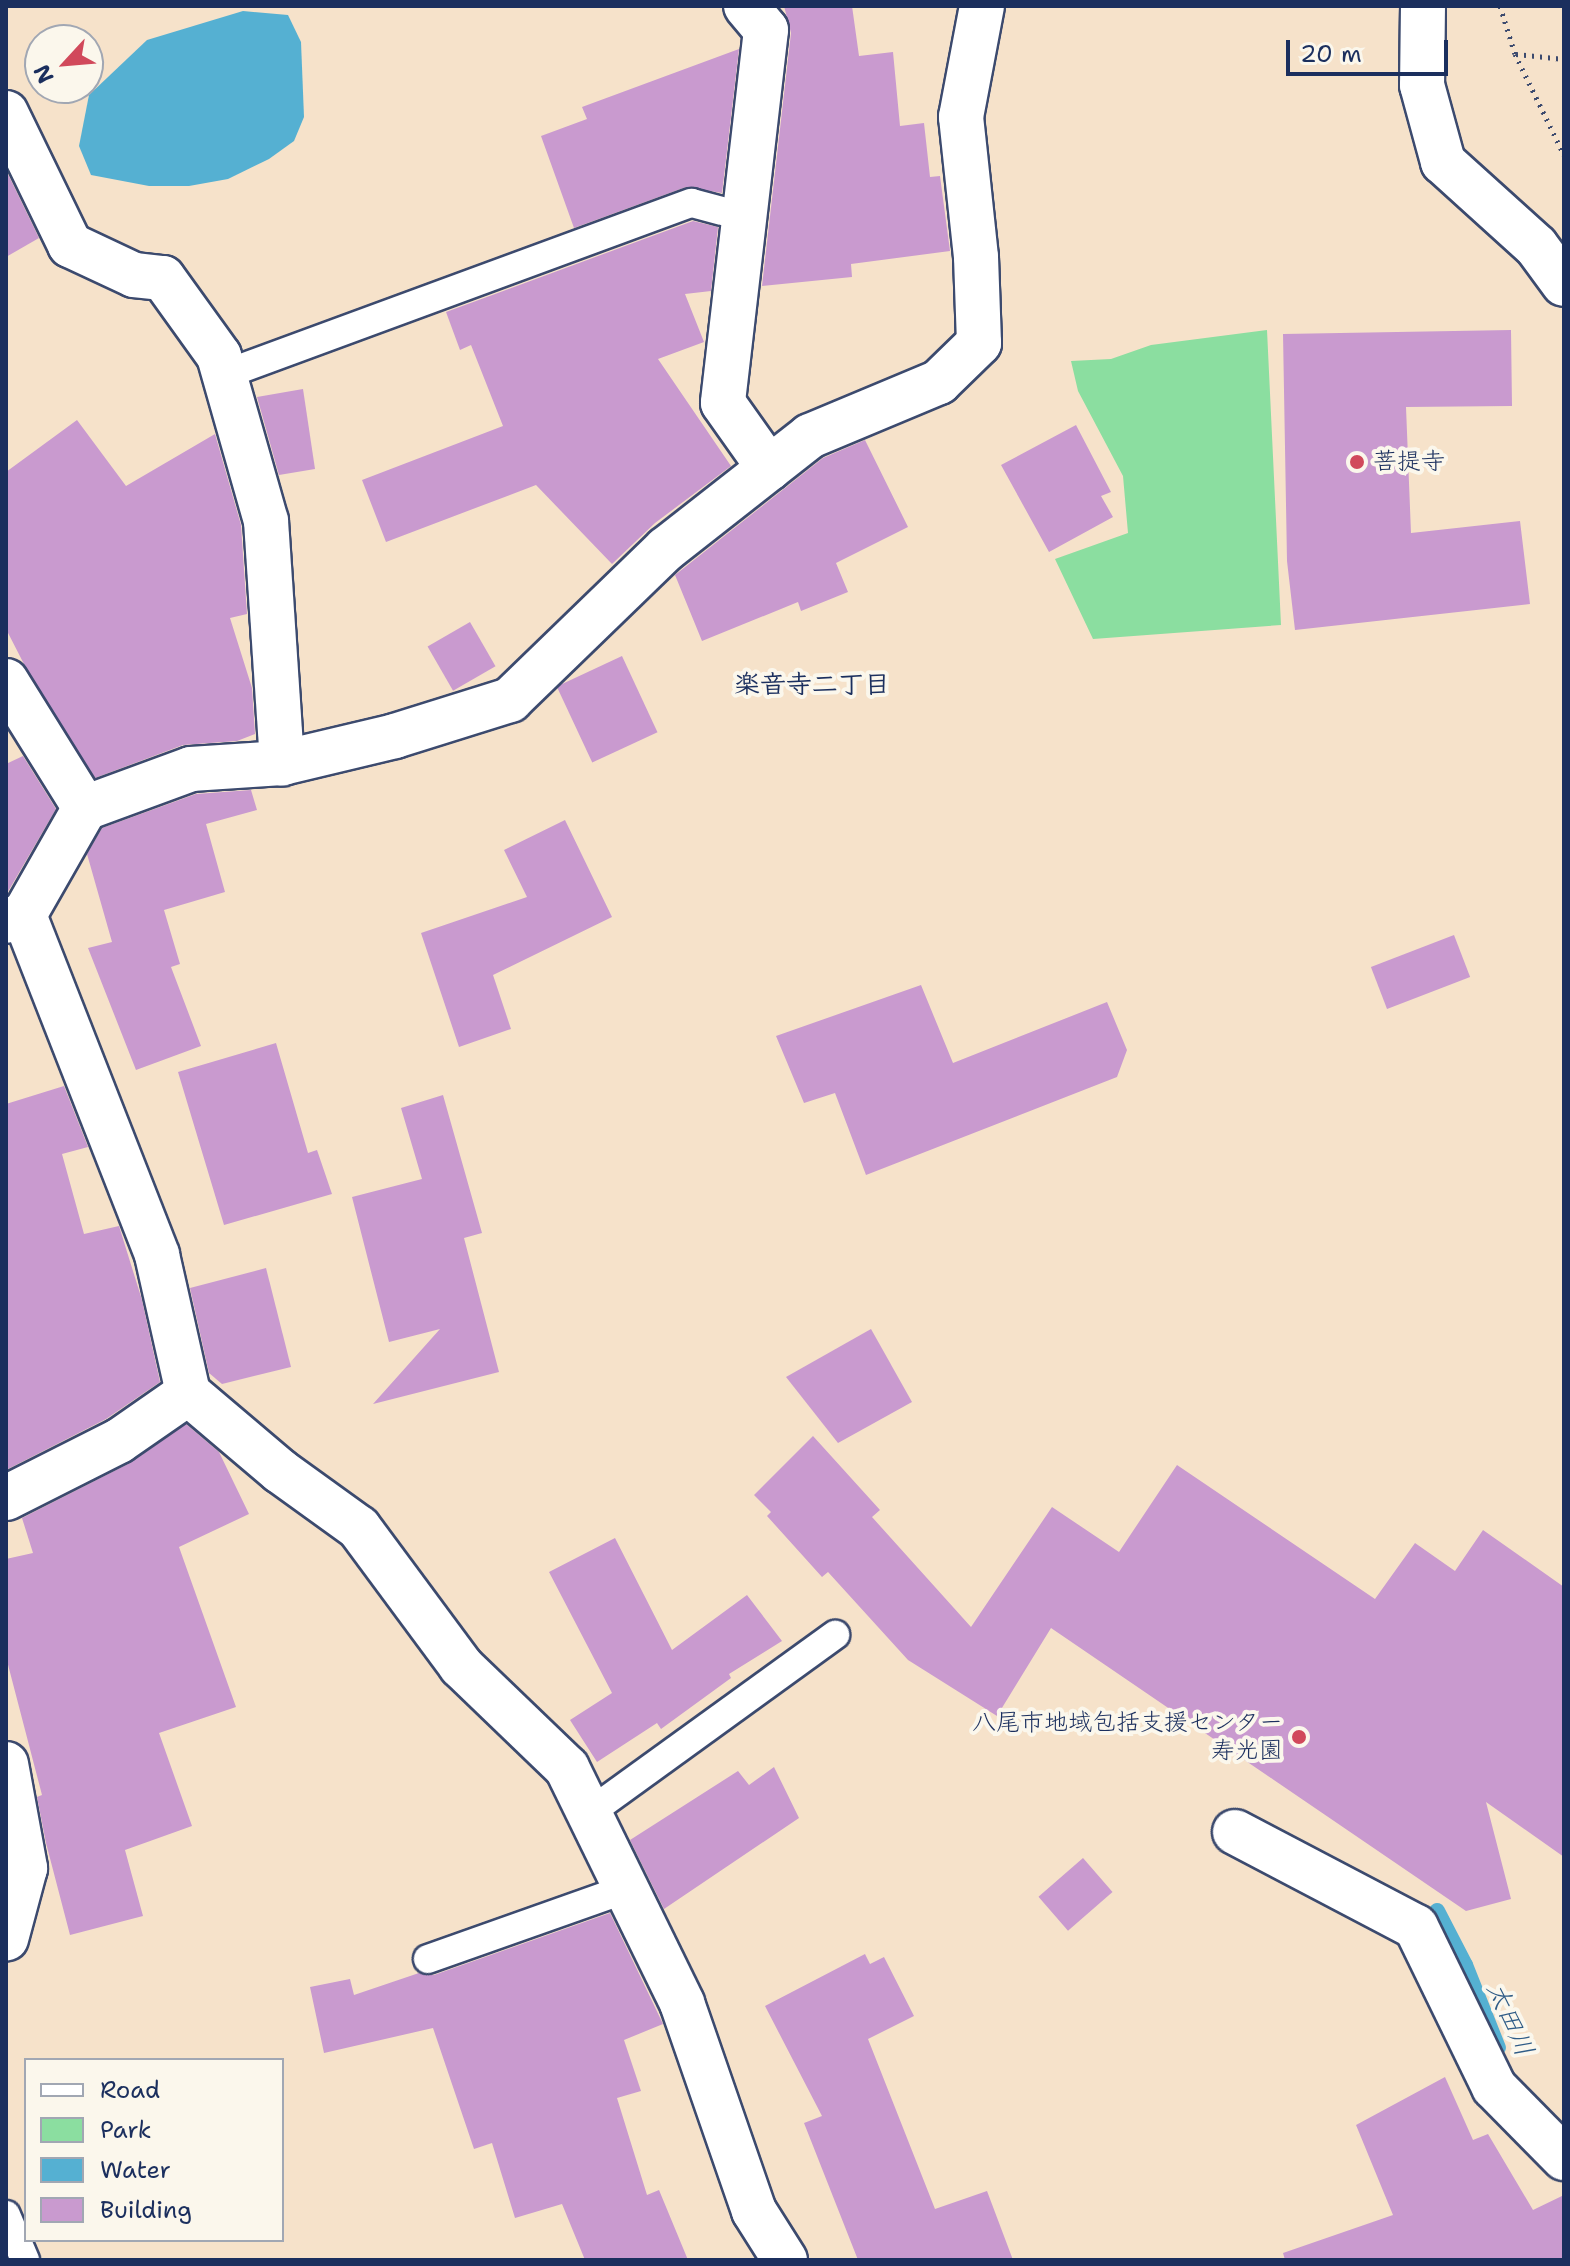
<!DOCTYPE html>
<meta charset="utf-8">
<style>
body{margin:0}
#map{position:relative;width:1570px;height:2266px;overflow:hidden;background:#f6e2ca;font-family:"Shantell Sans","Klee One",sans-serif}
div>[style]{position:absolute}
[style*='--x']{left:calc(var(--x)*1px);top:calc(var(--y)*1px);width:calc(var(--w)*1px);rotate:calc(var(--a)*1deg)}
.green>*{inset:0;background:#8bdea0}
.water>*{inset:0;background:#55b0d2}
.stream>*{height:16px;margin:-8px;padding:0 8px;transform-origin:8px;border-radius:8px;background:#55b0d2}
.building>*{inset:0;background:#c99acf;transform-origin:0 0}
.path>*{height:5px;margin-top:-2.5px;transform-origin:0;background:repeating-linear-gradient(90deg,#3c4a6e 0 2px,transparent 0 8px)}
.roads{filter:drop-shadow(2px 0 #3c4a6e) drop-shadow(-2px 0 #3c4a6e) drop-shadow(0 2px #3c4a6e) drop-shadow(0 -2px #3c4a6e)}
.service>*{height:28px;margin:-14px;padding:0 14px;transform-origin:14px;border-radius:14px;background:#fff}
.minor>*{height:44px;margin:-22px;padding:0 22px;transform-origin:22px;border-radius:22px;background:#fff}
.dots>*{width:22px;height:22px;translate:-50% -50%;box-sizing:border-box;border:4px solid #fbf7ec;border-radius:50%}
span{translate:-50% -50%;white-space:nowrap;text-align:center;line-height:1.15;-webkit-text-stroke:8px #fbf7ec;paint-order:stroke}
.poi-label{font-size:24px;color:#1b2f5e}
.left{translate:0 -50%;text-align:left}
.right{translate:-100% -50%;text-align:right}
.neighbourhood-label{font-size:26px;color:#1b2f5e;font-weight:700}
.water-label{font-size:26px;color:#2f5c87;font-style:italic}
.frame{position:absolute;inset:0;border:8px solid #1b2f5e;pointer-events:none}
.legend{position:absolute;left:24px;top:2058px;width:260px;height:184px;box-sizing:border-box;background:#fbf7ec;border:2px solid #a1a7b3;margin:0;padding:10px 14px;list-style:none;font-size:24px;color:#1b2f5e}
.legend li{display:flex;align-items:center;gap:16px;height:40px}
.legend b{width:40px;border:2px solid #a1a7b3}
.north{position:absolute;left:24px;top:24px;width:80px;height:80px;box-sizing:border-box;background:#fbf7ec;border:2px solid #a1a7b3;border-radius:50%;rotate:244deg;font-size:22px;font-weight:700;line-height:32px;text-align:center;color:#1b2f5e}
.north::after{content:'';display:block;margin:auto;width:28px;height:36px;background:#d1495b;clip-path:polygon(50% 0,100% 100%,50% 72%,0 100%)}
.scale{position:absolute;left:1286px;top:40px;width:162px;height:36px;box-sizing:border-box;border:4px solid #1b2f5e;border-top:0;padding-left:10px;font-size:24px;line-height:28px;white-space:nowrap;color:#1b2f5e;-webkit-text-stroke:6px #fbf7ec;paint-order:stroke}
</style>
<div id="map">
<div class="green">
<div style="clip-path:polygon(1267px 330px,1281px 625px,1093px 639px,1055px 559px,1128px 533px,1123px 476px,1078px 391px,1071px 361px,1111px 359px,1151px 345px)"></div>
</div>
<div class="water">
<div style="clip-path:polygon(243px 11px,288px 15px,301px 42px,304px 117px,294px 141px,269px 159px,228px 179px,189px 186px,149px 186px,91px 175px,79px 146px,89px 95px,147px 40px)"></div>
</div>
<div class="stream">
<div style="--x:1437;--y:1911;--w:61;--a:62.6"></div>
<div style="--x:1465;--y:1965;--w:89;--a:68.3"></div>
</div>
<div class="building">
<div style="clip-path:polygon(784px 6px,852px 6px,859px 56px,893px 52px,900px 126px,924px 123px,930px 177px,940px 176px,950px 251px,851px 264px,852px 277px,762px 286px,791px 33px)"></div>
<div style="clip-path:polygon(739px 49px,722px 193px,686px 187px,574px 228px,541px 136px,587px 119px,582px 107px)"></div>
<div style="clip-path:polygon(6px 170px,39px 238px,6px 257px)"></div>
<div style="clip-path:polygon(693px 221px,718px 227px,711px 291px,685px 294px,704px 342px,658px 359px,731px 466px,655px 523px,612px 564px,536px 485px,386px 542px,362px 480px,503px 426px,471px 345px,460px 350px,446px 312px)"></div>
<div style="clip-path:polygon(1511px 330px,1512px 406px,1406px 407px,1411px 533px,1520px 521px,1530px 604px,1295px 630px,1287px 561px,1283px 334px)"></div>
<div style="clip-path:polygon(303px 389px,315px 469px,279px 475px,257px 397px)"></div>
<div style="clip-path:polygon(77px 420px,126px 486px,215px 434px,241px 525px,247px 614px,230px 618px,252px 688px,255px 734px,237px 741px,183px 745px,95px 778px,25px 666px,6px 629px,6px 472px)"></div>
<div style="clip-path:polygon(1076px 425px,1111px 492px,1101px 496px,1113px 517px,1049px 552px,1001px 465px)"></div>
<div style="clip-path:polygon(865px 440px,908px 527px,836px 563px,848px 592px,801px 611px,798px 602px,702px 641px,675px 575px,823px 458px)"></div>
<div style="left:470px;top:622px;width:51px;height:49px;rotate:60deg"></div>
<div style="left:622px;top:656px;width:84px;height:72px;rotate:65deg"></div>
<div style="clip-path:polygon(23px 756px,56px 809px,6px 895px,6px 764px)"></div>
<div style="clip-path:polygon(251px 790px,257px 810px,206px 824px,225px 892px,164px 910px,180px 964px,171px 967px,201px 1046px,136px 1070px,88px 948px,112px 942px,87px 854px,102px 828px,196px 794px)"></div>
<div style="clip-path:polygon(565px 820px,612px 917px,493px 975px,511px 1029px,459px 1047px,421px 933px,527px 897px,504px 850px)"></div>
<div style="left:1454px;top:935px;width:45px;height:89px;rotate:69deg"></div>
<div style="clip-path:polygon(921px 985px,953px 1063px,1107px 1002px,1127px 1050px,1117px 1077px,866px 1175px,835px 1093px,804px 1103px,776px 1036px)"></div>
<div style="clip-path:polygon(276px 1043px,308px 1153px,317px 1150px,332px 1194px,224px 1225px,178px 1072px)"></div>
<div style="clip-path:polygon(64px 1086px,88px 1147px,62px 1154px,84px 1234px,119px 1226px,142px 1300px,160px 1382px,106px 1419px,6px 1470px,6px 1104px)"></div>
<div style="clip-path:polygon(443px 1095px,482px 1233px,464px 1238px,499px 1372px,373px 1404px,440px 1329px,389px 1342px,352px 1197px,422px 1179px,401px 1108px)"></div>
<div style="clip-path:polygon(266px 1268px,291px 1367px,222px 1384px,209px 1373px,190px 1288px)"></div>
<div style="clip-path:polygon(871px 1329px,912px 1402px,838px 1443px,786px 1377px)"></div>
<div style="clip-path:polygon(186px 1424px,219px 1452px,249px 1514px,179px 1547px,236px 1707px,159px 1733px,192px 1826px,125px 1850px,143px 1916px,70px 1935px,46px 1843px,37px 1797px,42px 1795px,6px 1657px,6px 1559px,33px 1553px,22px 1518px,130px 1463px)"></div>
<div style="clip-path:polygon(813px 1436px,880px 1510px,872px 1517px,971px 1627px,1052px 1507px,1119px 1552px,1177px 1465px,1375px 1599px,1415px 1543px,1455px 1571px,1483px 1530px,1564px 1587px,1564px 1857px,1486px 1802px,1511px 1899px,1466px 1911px,1051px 1628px,997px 1716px,908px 1660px,828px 1572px,822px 1577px,767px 1516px,771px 1512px,754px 1495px)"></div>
<div style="clip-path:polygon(615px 1538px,672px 1650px,747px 1595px,782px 1641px,729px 1674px,731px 1678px,661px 1729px,657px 1723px,597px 1762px,570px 1720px,612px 1693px,549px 1572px)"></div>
<div style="clip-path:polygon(774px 1767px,799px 1818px,664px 1909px,630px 1840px,738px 1771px,749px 1785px)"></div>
<div style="left:1083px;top:1858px;width:45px;height:59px;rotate:49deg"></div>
<div style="clip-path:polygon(610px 1913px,663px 2024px,624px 2040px,641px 2091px,617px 2098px,647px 2195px,659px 2190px,688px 2260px,585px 2260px,562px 2204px,515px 2218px,492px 2143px,474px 2149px,433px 2028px,324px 2053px,310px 1987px,350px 1979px,354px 1995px,419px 1973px,434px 1975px)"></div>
<div style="clip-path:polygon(865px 1954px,870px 1964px,884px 1957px,914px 2016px,868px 2039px,935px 2209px,987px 2191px,1013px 2260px,858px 2260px,804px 2123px,822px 2116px,765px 2006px)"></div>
<div style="clip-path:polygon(1445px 2077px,1473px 2140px,1488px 2134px,1533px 2210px,1564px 2195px,1564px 2260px,1285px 2260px,1283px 2253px,1393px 2215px,1356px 2125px)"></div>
</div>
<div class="path">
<div style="--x:1500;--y:6;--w:50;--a:72.6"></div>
<div style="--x:1515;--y:54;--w:112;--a:64.1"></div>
<div style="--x:1516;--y:54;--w:48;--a:5.9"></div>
</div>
<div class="roads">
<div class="service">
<div style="--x:226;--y:374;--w:496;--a:-20.2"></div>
<div style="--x:692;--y:203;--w:55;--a:14.8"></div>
<div style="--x:589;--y:1813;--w:304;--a:-35.9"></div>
<div style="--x:428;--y:1959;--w:210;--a:-19.5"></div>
<div style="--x:6;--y:2215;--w:49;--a:67.1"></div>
</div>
<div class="minor">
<div style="--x:746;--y:6;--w:31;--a:50"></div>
<div style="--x:766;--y:30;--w:375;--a:96.6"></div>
<div style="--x:723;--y:403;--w:80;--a:54.7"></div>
<div style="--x:1423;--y:6;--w:79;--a:90.7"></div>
<div style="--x:1422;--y:85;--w:80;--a:74.7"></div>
<div style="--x:1443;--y:162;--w:125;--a:42.1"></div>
<div style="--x:1536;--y:246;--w:47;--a:53.6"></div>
<div style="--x:6;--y:113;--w:147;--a:64.1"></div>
<div style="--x:70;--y:245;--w:71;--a:25.1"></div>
<div style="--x:134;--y:275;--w:29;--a:6"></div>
<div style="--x:163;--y:278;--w:96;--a:54.3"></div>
<div style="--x:219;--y:356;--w:172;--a:74.1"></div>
<div style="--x:266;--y:521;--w:243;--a:86.2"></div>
<div style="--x:6;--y:681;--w:150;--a:58.1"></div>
<div style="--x:85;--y:808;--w:123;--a:119.7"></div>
<div style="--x:24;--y:915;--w:19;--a:162"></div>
<div style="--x:85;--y:808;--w:113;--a:-20.2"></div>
<div style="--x:191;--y:769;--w:91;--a:-3.8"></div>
<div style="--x:282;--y:763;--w:116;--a:-13.4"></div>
<div style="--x:395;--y:736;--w:121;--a:-17.4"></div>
<div style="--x:510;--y:700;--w:217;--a:-44.1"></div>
<div style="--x:666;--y:549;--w:183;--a:-38.1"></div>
<div style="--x:810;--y:436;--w:140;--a:-22.7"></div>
<div style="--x:939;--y:382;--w:56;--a:-44.3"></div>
<div style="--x:979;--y:343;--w:86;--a:-92"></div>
<div style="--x:976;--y:257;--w:141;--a:-96.1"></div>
<div style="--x:961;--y:117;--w:113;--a:-79.3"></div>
<div style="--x:24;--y:915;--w:365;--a:68.6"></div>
<div style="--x:157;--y:1255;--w:141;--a:77.3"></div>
<div style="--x:188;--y:1393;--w:121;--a:40.3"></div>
<div style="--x:280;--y:1471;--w:97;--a:35.8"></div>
<div style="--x:359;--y:1528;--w:172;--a:53.5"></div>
<div style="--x:461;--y:1666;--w:147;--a:43.9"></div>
<div style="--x:567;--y:1768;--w:262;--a:63.9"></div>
<div style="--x:682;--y:2003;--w:220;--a:70.9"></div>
<div style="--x:754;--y:2211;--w:58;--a:57.7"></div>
<div style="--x:6;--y:1498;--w:127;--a:-26.8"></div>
<div style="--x:119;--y:1441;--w:84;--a:-34.8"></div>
<div style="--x:6;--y:1764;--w:106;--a:79.6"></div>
<div style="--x:25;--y:1868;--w:73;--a:105"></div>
<div style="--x:1235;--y:1832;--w:204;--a:27.7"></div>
<div style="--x:1416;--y:1927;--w:178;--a:64"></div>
<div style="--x:1494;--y:2087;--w:100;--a:45.4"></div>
</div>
</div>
<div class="dots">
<div style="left:1357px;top:462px;background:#d1495b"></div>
<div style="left:1299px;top:1737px;background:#d1495b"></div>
</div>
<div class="poi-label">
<span class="left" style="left:1373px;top:462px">菩提寺</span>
<span class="right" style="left:1283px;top:1737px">八尾市地域包括支援センター<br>寿光園</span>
</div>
<div class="neighbourhood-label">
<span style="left:812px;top:684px">楽音寺二丁目</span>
</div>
<div class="water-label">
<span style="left:1511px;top:2019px;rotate:66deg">太田川</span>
</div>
<div class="frame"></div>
<ul class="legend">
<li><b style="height:10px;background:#fff"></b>Road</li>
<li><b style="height:22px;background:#8bdea0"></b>Park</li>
<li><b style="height:22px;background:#55b0d2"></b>Water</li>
<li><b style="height:22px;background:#c99acf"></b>Building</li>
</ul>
<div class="north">N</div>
<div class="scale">20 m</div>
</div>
